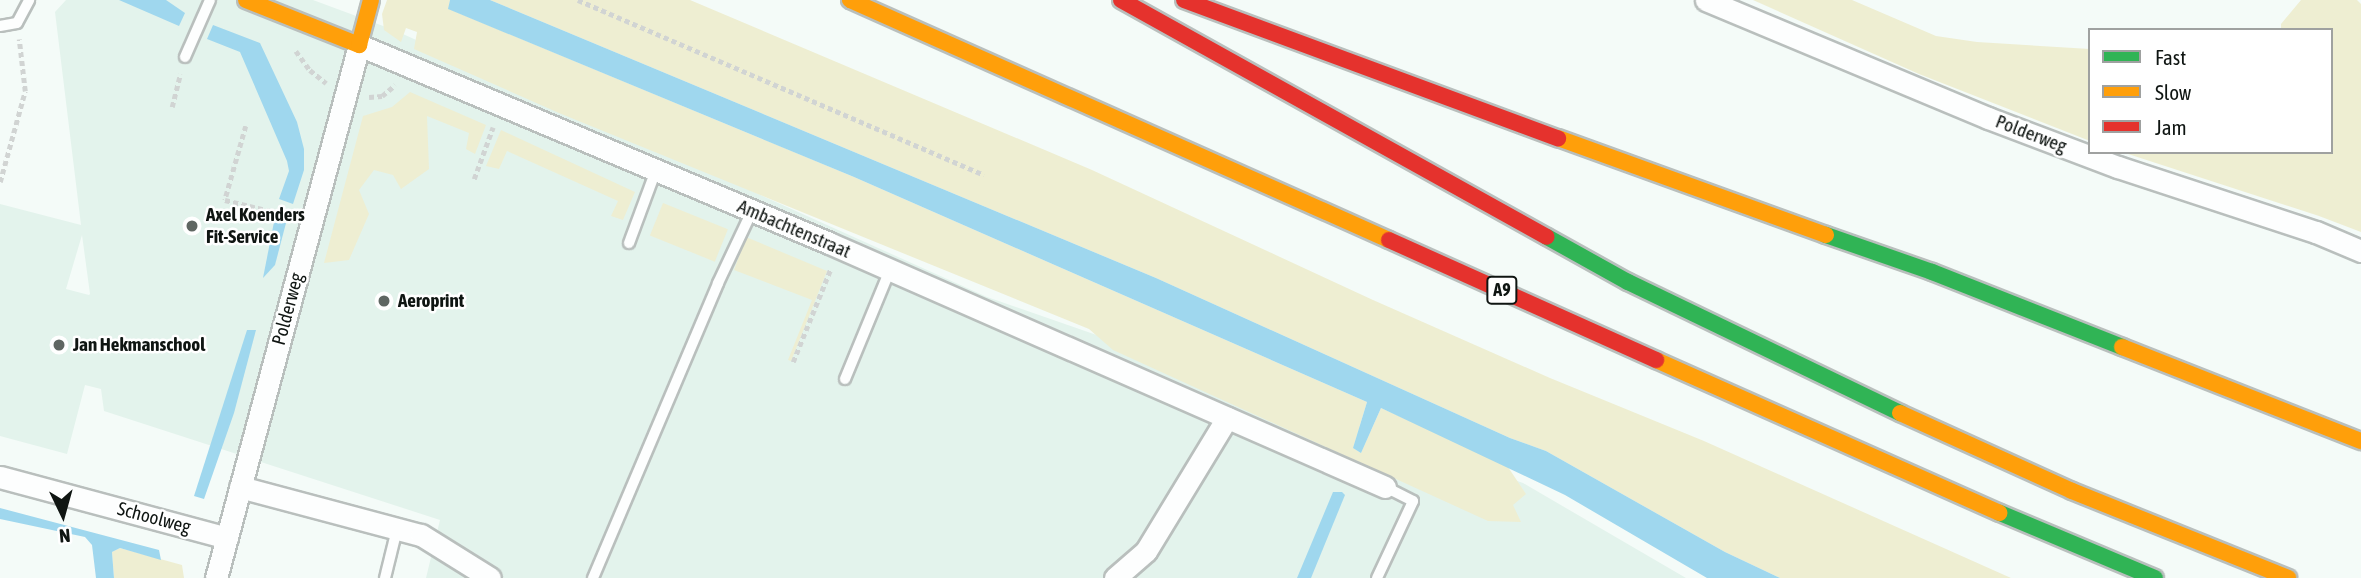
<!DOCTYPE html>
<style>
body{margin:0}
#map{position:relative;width:2361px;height:578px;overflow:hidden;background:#f4fbf8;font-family:"Asap Condensed",sans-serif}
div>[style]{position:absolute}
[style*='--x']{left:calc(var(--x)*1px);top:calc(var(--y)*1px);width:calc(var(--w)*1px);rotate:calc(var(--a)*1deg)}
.built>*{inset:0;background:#e3f3ec}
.green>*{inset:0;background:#eeeed2;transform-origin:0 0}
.water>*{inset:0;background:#9fd7ee}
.path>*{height:4.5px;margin-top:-2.25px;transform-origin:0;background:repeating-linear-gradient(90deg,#d1d4d3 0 5px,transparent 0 8.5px)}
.roads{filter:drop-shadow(2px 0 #b9bfbd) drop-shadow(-2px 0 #b9bfbd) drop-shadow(0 2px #b9bfbd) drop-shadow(0 -2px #b9bfbd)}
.lane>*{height:10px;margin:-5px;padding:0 5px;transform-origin:5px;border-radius:5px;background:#fdfefe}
.street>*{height:21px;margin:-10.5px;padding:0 10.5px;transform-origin:10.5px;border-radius:10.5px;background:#fdfefe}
.fast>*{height:16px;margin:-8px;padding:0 8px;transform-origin:8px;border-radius:8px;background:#30b455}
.slow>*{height:16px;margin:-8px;padding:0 8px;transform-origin:8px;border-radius:8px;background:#ff9f0a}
.jam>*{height:16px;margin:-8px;padding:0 8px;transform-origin:8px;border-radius:8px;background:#e5322d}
.dots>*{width:19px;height:19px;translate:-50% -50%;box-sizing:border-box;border:4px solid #fff;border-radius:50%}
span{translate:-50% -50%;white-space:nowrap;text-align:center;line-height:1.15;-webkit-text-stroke:5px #fff;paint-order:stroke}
.shield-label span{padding:2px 5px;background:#fff;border:2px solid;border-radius:5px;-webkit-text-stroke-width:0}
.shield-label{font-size:18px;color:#0f1512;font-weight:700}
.street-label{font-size:19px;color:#0f1512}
.poi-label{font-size:19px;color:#0f1512;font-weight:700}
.left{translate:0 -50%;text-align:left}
.legend{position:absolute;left:2088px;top:28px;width:245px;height:126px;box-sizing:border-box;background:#fff;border:2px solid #9fa1a0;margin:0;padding:9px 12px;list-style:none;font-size:21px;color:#0f1512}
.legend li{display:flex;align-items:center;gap:14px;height:35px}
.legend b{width:35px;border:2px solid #9fa1a0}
.north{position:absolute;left:28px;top:480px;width:70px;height:70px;-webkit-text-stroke:5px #fff;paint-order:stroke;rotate:175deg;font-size:19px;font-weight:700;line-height:28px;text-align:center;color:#0f1512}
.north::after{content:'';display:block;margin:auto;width:24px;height:32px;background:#0f1512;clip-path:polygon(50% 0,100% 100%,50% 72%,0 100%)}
</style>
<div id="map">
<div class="built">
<div style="clip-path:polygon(evenodd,66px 0,313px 0,394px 30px,987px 297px,1523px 483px,1686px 578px,426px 578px,440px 520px,104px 411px,101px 389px,85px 385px,67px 454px,0 436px,0 204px,81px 225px,55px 12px,66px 0,82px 235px,90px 294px,89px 295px,66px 289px,82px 235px)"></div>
</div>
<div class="green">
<div style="clip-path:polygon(387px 0,450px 0,449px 9px,854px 177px,1367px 402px,1353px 448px,1361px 453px,1381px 408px,1506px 464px,1526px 494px,1513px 505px,1521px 522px,1488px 521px,1113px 350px,1089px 329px,559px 113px,414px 49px,417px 32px,406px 28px,401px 42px,384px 30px,382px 14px)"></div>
<div style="clip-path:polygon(490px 0,690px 0,1092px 170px,1373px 300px,1550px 378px,1704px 441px,2011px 578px,1780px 578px,1725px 552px,1546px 451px,1510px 438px,1156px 278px)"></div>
<div style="clip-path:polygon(1753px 0,1852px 0,1936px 36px,1977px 42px,2090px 49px,2090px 141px,1919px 74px)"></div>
<div style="clip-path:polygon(2301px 0,2357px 0,2361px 4px,2361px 232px,2319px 216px,2122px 152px,2331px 152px,2331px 30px,2281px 30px,2281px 24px)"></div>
<div style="clip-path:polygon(410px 92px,486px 125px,475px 154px,466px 149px,469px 133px,427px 116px,429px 169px,401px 189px,393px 175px,374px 170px,359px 190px,369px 214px,349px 260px,324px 263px,363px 116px,392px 107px)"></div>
<div style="clip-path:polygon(501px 130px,635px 192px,623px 220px,611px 216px,618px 201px,507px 151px,499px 169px,486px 166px)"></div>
<div style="left:663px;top:203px;width:70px;height:35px;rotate:22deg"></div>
<div style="clip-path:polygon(746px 237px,827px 271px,791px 361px,788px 360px,812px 300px,734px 270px)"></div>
<div style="clip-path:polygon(120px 548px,182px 565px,184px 578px,114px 578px,112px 552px)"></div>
</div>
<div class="water">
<div style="clip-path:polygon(119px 0,166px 0,185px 13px,179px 26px)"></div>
<div style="clip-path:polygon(450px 0,490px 0,1156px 278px,1510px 438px,1546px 451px,1725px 552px,1780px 578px,1707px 578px,1565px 495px,1381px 408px,1361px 453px,1353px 448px,1367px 402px,854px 177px,448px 9px)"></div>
<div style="clip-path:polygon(213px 25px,260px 43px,297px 122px,304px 149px,304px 170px,293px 204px,279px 199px,289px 171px,287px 161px,240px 52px,207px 39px)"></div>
<div style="clip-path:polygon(274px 222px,286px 223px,275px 265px,263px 278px)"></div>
<div style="clip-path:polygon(247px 330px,256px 330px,234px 413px,204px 499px,194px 496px)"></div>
<div style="clip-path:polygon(1333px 492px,1342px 492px,1345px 495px,1311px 578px,1297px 578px)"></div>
<div style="clip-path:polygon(0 508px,159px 550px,161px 560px,120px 548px,112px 552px,114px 578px,96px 578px,92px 545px,85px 537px,0 519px)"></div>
</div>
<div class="path">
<div style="--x:578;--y:0;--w:442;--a:23.3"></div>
<div style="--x:296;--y:51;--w:24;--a:54"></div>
<div style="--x:310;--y:70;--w:21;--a:39"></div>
<div style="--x:369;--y:97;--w:13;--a:-4"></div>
<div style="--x:382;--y:96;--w:17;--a:-40"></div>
<div style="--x:172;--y:107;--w:34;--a:-76"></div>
<div style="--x:246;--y:126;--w:77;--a:105.8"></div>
<div style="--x:225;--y:200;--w:68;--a:13.6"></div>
<div style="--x:474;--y:179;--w:55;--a:-69.9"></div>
<div style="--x:0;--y:182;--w:94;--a:-74.6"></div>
<div style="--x:25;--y:91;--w:52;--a:-96.6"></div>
<div style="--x:793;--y:362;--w:101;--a:-68"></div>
</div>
<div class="roads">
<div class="lane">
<div style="--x:0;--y:26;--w:17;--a:-10"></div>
<div style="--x:17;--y:23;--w:26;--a:-62"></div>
<div style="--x:185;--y:57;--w:62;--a:-66.3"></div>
<div style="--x:629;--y:243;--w:78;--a:-69.7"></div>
<div style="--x:845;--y:379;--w:118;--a:-67.6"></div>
<div style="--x:385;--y:578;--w:50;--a:-76.2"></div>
<div style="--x:593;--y:578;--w:320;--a:-67"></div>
<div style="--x:718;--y:283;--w:80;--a:-64.7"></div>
<div style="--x:1377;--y:578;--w:85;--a:-64.9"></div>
<div style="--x:1413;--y:501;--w:31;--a:-153"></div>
</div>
<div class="street">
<div style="--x:1706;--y:0;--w:306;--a:22.7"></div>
<div style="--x:1988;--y:118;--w:139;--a:20.7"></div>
<div style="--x:2118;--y:167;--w:208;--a:18.2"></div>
<div style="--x:2316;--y:232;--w:49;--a:22.9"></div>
<div style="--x:0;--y:477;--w:235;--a:15"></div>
<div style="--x:240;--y:487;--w:187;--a:14.9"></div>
<div style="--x:421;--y:535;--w:81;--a:31.9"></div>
<div style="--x:216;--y:578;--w:552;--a:-74.98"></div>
<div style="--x:359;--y:45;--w:510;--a:22.84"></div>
<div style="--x:829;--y:243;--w:607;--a:23.69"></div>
<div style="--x:1115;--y:578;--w:41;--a:-41.1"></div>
<div style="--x:1146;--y:551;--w:156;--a:-58.7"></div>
</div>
<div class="fast">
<div style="--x:1826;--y:235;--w:112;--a:19.2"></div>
<div style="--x:1932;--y:272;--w:204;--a:21.5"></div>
<div style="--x:1547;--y:237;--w:93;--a:29.1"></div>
<div style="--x:1628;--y:282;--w:302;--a:25.7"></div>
<div style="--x:2000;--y:513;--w:168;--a:22.8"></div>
</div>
<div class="slow">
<div style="--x:246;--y:0;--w:122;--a:21.7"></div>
<div style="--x:359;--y:45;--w:47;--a:-75.1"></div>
<div style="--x:850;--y:0;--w:590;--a:24"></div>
<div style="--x:1558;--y:138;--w:285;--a:19.9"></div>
<div style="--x:2122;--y:347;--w:257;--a:21.5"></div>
<div style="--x:1656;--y:360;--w:376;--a:24"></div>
<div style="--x:1900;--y:413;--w:189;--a:24.4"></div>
<div style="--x:2072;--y:491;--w:233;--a:21.9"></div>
</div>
<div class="jam">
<div style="--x:1121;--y:0;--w:487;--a:29.1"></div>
<div style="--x:1184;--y:0;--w:399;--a:20.3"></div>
<div style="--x:1389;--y:240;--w:293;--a:24.2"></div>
</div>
</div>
<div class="dots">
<div style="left:192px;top:226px;background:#5f6662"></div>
<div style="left:384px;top:301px;background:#5f6662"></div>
<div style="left:59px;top:345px;background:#5f6662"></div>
</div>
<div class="shield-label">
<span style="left:1502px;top:290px">A9</span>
</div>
<div class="street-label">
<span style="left:2031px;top:134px;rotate:21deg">Polderweg</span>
<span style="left:794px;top:229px;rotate:23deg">Ambachtenstraat</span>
<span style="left:288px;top:309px;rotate:-75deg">Polderweg</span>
<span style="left:154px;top:518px;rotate:15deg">Schoolweg</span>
</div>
<div class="poi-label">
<span class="left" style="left:206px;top:226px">Axel Koenders<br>Fit-Service</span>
<span class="left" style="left:398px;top:301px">Aeroprint</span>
<span class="left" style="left:73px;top:345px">Jan Hekmanschool</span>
</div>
<ul class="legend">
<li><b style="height:9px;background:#30b455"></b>Fast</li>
<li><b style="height:9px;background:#ff9f0a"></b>Slow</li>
<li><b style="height:9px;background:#e5322d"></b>Jam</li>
</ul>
<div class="north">N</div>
</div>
